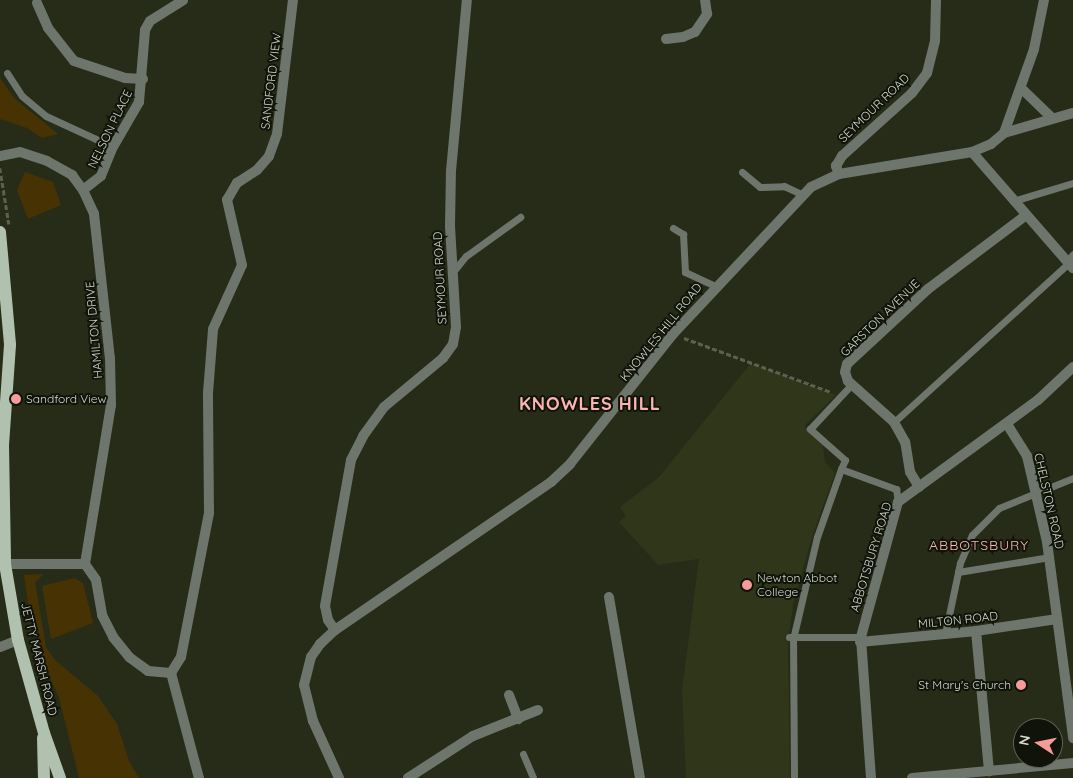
<!DOCTYPE html>
<style>
body{margin:0}
#map{position:relative;width:1073px;height:778px;overflow:hidden;background:#262c17;font-family:Quicksand,sans-serif}
div>[style]{position:absolute}
[style*='--x']{left:calc(var(--x)*1px);top:calc(var(--y)*1px);width:calc(var(--w)*1px);rotate:calc(var(--a)*1deg)}
.built>*{inset:0;background:#2f361a}
.green>*{inset:0;background:#473204}
.path>*{height:2.5px;margin-top:-1.25px;transform-origin:0;background:repeating-linear-gradient(90deg,#5b614e 0 5px,transparent 0 7.5px)}
.service>*{height:7px;margin:-3.5px;padding:0 3.5px;transform-origin:3.5px;border-radius:3.5px;background:#6d756c}
.minor>*{height:10px;margin:-5px;padding:0 5px;transform-origin:5px;border-radius:5px;background:#6d756c}
.primary>*{height:12px;margin:-6px;padding:0 6px;transform-origin:6px;border-radius:6px;background:#b1c1af}
.dots>*{width:14px;height:14px;translate:-50% -50%;box-sizing:border-box;border:2px solid #10130a;border-radius:50%}
span{translate:-50% -50%;white-space:nowrap;text-align:center;line-height:1.15;-webkit-text-stroke:4px #10130a;paint-order:stroke}
.street-label{font-size:12px;color:#d5d9cc}
.poi-label{font-size:12px;color:#d5d9cc}
.left{translate:0 -50%;text-align:left}
.right{translate:-100% -50%;text-align:right}
.neighbourhood-label{font-size:14px;color:#fab5b3;letter-spacing:1px}
.district-label{font-size:18px;color:#fab5b3;font-weight:700;letter-spacing:1px}
.north{position:absolute;left:1013px;top:718px;width:50px;height:50px;box-sizing:border-box;background:#10130a;border:1px solid #5f6258;border-radius:50%;rotate:281deg;font-size:14px;font-weight:700;line-height:20px;text-align:center;color:#d5d9cc}
.north::after{content:'';display:block;margin:auto;width:18px;height:22px;background:#f59b99;clip-path:polygon(50% 0,100% 100%,50% 72%,0 100%)}
</style>
<div id="map">
<div class="built">
<div style="clip-path:polygon(751px 363px,836px 395px,804px 426px,823px 446px,825px 462px,835px 473px,813px 534px,793px 604px,788px 645px,790px 778px,686px 778px,682px 690px,699px 559px,658px 565px,619px 522px,626px 516px,620px 507px,659px 477px)"></div>
</div>
<div class="green">
<div style="clip-path:polygon(0 78px,15px 99px,58px 134px,42px 138px,27px 128px,0 119px)"></div>
<div style="clip-path:polygon(25px 172px,53px 182px,61px 205px,28px 219px,17px 190px)"></div>
<div style="clip-path:polygon(44px 574px,35px 582px,46px 647px,55px 660px,98px 696px,117px 724px,129px 761px,139px 778px,79px 778px,59px 698px,42px 658px,29px 610px,24px 575px)"></div>
<div style="clip-path:polygon(74px 578px,83px 583px,93px 623px,51px 639px,42px 586px)"></div>
</div>
<div class="path">
<div style="--x:0;--y:168;--w:57;--a:80.9"></div>
<div style="--x:684;--y:338;--w:157;--a:20.2"></div>
</div>
<div class="service">
<div style="--x:7;--y:73;--w:27;--a:57"></div>
<div style="--x:22;--y:96;--w:31;--a:40"></div>
<div style="--x:46;--y:116;--w:74;--a:24.8"></div>
<div style="--x:742;--y:172;--w:23;--a:40"></div>
<div style="--x:760;--y:187;--w:24;--a:-2"></div>
<div style="--x:784;--y:186;--w:21;--a:25"></div>
<div style="--x:1013;--y:201;--w:63;--a:-16.7"></div>
<div style="--x:673;--y:228;--w:12;--a:31"></div>
<div style="--x:683;--y:234;--w:38;--a:87"></div>
<div style="--x:685;--y:272;--w:33;--a:25"></div>
<div style="--x:1067;--y:261;--w:9;--a:-49"></div>
<div style="--x:452;--y:273;--w:22;--a:-51"></div>
<div style="--x:466;--y:256;--w:67;--a:-35.8"></div>
<div style="--x:894;--y:422;--w:236;--a:-42.3"></div>
<div style="--x:841;--y:469;--w:10;--a:-66"></div>
<div style="--x:845;--y:460;--w:47;--a:-138.5"></div>
<div style="--x:810;--y:429;--w:60;--a:-47"></div>
<div style="--x:958;--y:572;--w:93;--a:-9.3"></div>
<div style="--x:945;--y:634;--w:73;--a:-78.1"></div>
<div style="--x:960;--y:563;--w:30;--a:-67"></div>
<div style="--x:972;--y:535;--w:38;--a:-45"></div>
<div style="--x:999;--y:508;--w:80;--a:-22.1"></div>
<div style="--x:789;--y:637;--w:72;--a:0"></div>
<div style="--x:523;--y:754;--w:26;--a:67"></div>
<div style="--x:794;--y:778;--w:139;--a:-90.4"></div>
<div style="--x:793;--y:639;--w:105;--a:-76.8"></div>
<div style="--x:817;--y:537;--w:72;--a:-70.6"></div>
<div style="--x:841;--y:469;--w:59;--a:20"></div>
<div style="--x:896;--y:489;--w:13;--a:81"></div>
</div>
<div class="minor">
<div style="--x:37;--y:3;--w:27;--a:66"></div>
<div style="--x:48;--y:28;--w:42;--a:51.8"></div>
<div style="--x:74;--y:61;--w:54;--a:18.4"></div>
<div style="--x:125;--y:78;--w:18;--a:3"></div>
<div style="--x:666;--y:39;--w:17;--a:-7"></div>
<div style="--x:683;--y:37;--w:13;--a:-23"></div>
<div style="--x:695;--y:32;--w:22;--a:-56"></div>
<div style="--x:707;--y:14;--w:14;--a:-98"></div>
<div style="--x:1021;--y:88;--w:43;--a:44.1"></div>
<div style="--x:1004;--y:133;--w:89;--a:-70.3"></div>
<div style="--x:1034;--y:49;--w:50;--a:-78.5"></div>
<div style="--x:972;--y:152;--w:154;--a:49"></div>
<div style="--x:0;--y:156;--w:20;--a:-11"></div>
<div style="--x:20;--y:152;--w:28;--a:18"></div>
<div style="--x:47;--y:161;--w:29;--a:29"></div>
<div style="--x:72;--y:175;--w:19;--a:54"></div>
<div style="--x:83;--y:190;--w:26;--a:65"></div>
<div style="--x:94;--y:214;--w:145;--a:83.7"></div>
<div style="--x:110;--y:358;--w:47;--a:88.8"></div>
<div style="--x:111;--y:405;--w:161;--a:99.3"></div>
<div style="--x:839;--y:174;--w:9;--a:-111"></div>
<div style="--x:836;--y:166;--w:12;--a:-59"></div>
<div style="--x:842;--y:156;--w:94;--a:-42"></div>
<div style="--x:912;--y:93;--w:25;--a:-53"></div>
<div style="--x:927;--y:73;--w:33;--a:-76"></div>
<div style="--x:935;--y:41;--w:41;--a:-88.6"></div>
<div style="--x:83;--y:190;--w:23;--a:-38"></div>
<div style="--x:101;--y:176;--w:31;--a:-68"></div>
<div style="--x:113;--y:147;--w:52;--a:-60"></div>
<div style="--x:139;--y:102;--w:72;--a:-85.2"></div>
<div style="--x:145;--y:30;--w:10;--a:-61"></div>
<div style="--x:150;--y:21;--w:39;--a:-32"></div>
<div style="--x:1007;--y:424;--w:38;--a:58"></div>
<div style="--x:1027;--y:456;--w:88;--a:76.9"></div>
<div style="--x:1047;--y:542;--w:198;--a:82.4"></div>
<div style="--x:919;--y:487;--w:17;--a:-121"></div>
<div style="--x:910;--y:472;--w:30;--a:-99"></div>
<div style="--x:905;--y:442;--w:23;--a:-119"></div>
<div style="--x:894;--y:422;--w:62;--a:-138.3"></div>
<div style="--x:848;--y:381;--w:9;--a:-108"></div>
<div style="--x:845;--y:372;--w:8;--a:-76"></div>
<div style="--x:847;--y:364;--w:110;--a:-42.8"></div>
<div style="--x:928;--y:289;--w:121;--a:-37"></div>
<div style="--x:5;--y:564;--w:80;--a:0"></div>
<div style="--x:85;--y:564;--w:19;--a:55"></div>
<div style="--x:96;--y:580;--w:36;--a:80"></div>
<div style="--x:102;--y:615;--w:25;--a:63"></div>
<div style="--x:113;--y:637;--w:26;--a:51"></div>
<div style="--x:129;--y:657;--w:24;--a:36"></div>
<div style="--x:148;--y:671;--w:23;--a:5"></div>
<div style="--x:171;--y:673;--w:19;--a:-58"></div>
<div style="--x:181;--y:657;--w:147;--a:-79"></div>
<div style="--x:209;--y:513;--w:120;--a:-90.5"></div>
<div style="--x:208;--y:393;--w:64;--a:-85.5"></div>
<div style="--x:213;--y:329;--w:70;--a:-65.6"></div>
<div style="--x:242;--y:265;--w:67;--a:-103"></div>
<div style="--x:227;--y:200;--w:20;--a:-60"></div>
<div style="--x:237;--y:183;--w:24;--a:-33"></div>
<div style="--x:257;--y:170;--w:18;--a:-49"></div>
<div style="--x:269;--y:156;--w:23;--a:-70"></div>
<div style="--x:277;--y:134;--w:135;--a:-83.2"></div>
<div style="--x:609;--y:597;--w:184;--a:80.3"></div>
<div style="--x:335;--y:630;--w:12;--a:-125"></div>
<div style="--x:328;--y:620;--w:14;--a:-102"></div>
<div style="--x:325;--y:606;--w:148;--a:-79.9"></div>
<div style="--x:351;--y:460;--w:27;--a:-63"></div>
<div style="--x:363;--y:436;--w:36;--a:-54"></div>
<div style="--x:384;--y:407;--w:77;--a:-39.7"></div>
<div style="--x:443;--y:358;--w:17;--a:-54"></div>
<div style="--x:453;--y:344;--w:17;--a:-80"></div>
<div style="--x:456;--y:327;--w:101;--a:-93.4"></div>
<div style="--x:450;--y:226;--w:55;--a:-89"></div>
<div style="--x:451;--y:171;--w:172;--a:-84.7"></div>
<div style="--x:976;--y:631;--w:141;--a:84.7"></div>
<div style="--x:860;--y:642;--w:117;--a:-5.4"></div>
<div style="--x:976;--y:631;--w:82;--a:-8.4"></div>
<div style="--x:0;--y:647;--w:19;--a:-21"></div>
<div style="--x:171;--y:673;--w:109;--a:75.1"></div>
<div style="--x:509;--y:695;--w:26;--a:69"></div>
<div style="--x:339;--y:778;--w:63;--a:-114.5"></div>
<div style="--x:313;--y:721;--w:37;--a:-104"></div>
<div style="--x:304;--y:685;--w:29;--a:-76"></div>
<div style="--x:311;--y:657;--w:16;--a:-55"></div>
<div style="--x:320;--y:644;--w:21;--a:-43"></div>
<div style="--x:335;--y:630;--w:262;--a:-34.4"></div>
<div style="--x:551;--y:482;--w:26;--a:-43"></div>
<div style="--x:570;--y:464;--w:166;--a:-51.6"></div>
<div style="--x:673;--y:334;--w:202;--a:-46.8"></div>
<div style="--x:811;--y:187;--w:31;--a:-25"></div>
<div style="--x:839;--y:174;--w:135;--a:-9.4"></div>
<div style="--x:972;--y:152;--w:21;--a:-23"></div>
<div style="--x:991;--y:144;--w:17;--a:-40"></div>
<div style="--x:1004;--y:133;--w:72;--a:-16.2"></div>
<div style="--x:408;--y:778;--w:77;--a:-32.9"></div>
<div style="--x:473;--y:736;--w:70;--a:-21.8"></div>
<div style="--x:871;--y:778;--w:141;--a:-94.1"></div>
<div style="--x:861;--y:637;--w:140;--a:-74.7"></div>
<div style="--x:898;--y:502;--w:173;--a:-36.1"></div>
<div style="--x:1038;--y:400;--w:48;--a:-43.3"></div>
<div style="--x:912;--y:778;--w:162;--a:-5.3"></div>
</div>
<div class="primary">
<div style="--x:0;--y:232;--w:113;--a:84.9"></div>
<div style="--x:10;--y:345;--w:100;--a:94"></div>
<div style="--x:3;--y:445;--w:119;--a:89"></div>
<div style="--x:5;--y:564;--w:77;--a:80.3"></div>
<div style="--x:18;--y:640;--w:97;--a:74.4"></div>
<div style="--x:44;--y:733;--w:48;--a:70.4"></div>
<div style="--x:43;--y:738;--w:40;--a:88.6"></div>
</div>
<div class="dots">
<div style="left:16px;top:399px;background:#f59b99"></div>
<div style="left:747px;top:585px;background:#f59b99"></div>
<div style="left:1021px;top:685px;background:#f59b99"></div>
</div>
<div class="street-label">
<span style="left:271px;top:81px;rotate:-83deg">SANDFORD VIEW</span>
<span style="left:874px;top:108px;rotate:-44deg">SEYMOUR ROAD</span>
<span style="left:110px;top:129px;rotate:-64deg">NELSON PLACE</span>
<span style="left:440px;top:278px;rotate:-93deg">SEYMOUR ROAD</span>
<span style="left:880px;top:318px;rotate:-44deg">GARSTON AVENUE</span>
<span style="left:94px;top:330px;rotate:-95deg">HAMILTON DRIVE</span>
<span style="left:661px;top:332px;rotate:-51deg">KNOWLES HILL ROAD</span>
<span style="left:1049px;top:501px;rotate:77deg">CHELSTON ROAD</span>
<span style="left:871px;top:557px;rotate:-73deg">ABBOTSBURY ROAD</span>
<span style="left:958px;top:620px;rotate:-6deg">MILTON ROAD</span>
<span style="left:39px;top:659px;rotate:76deg">JETTY MARSH ROAD</span>
</div>
<div class="poi-label">
<span class="left" style="left:26px;top:399px">Sandford View</span>
<span class="left" style="left:757px;top:585px">Newton Abbot<br>College</span>
<span class="right" style="left:1011px;top:685px">St Mary's Church</span>
</div>
<div class="neighbourhood-label">
<span style="left:979px;top:545px">ABBOTSBURY</span>
</div>
<div class="district-label">
<span style="left:590px;top:404px">KNOWLES HILL</span>
</div>
<div class="north">N</div>
</div>
